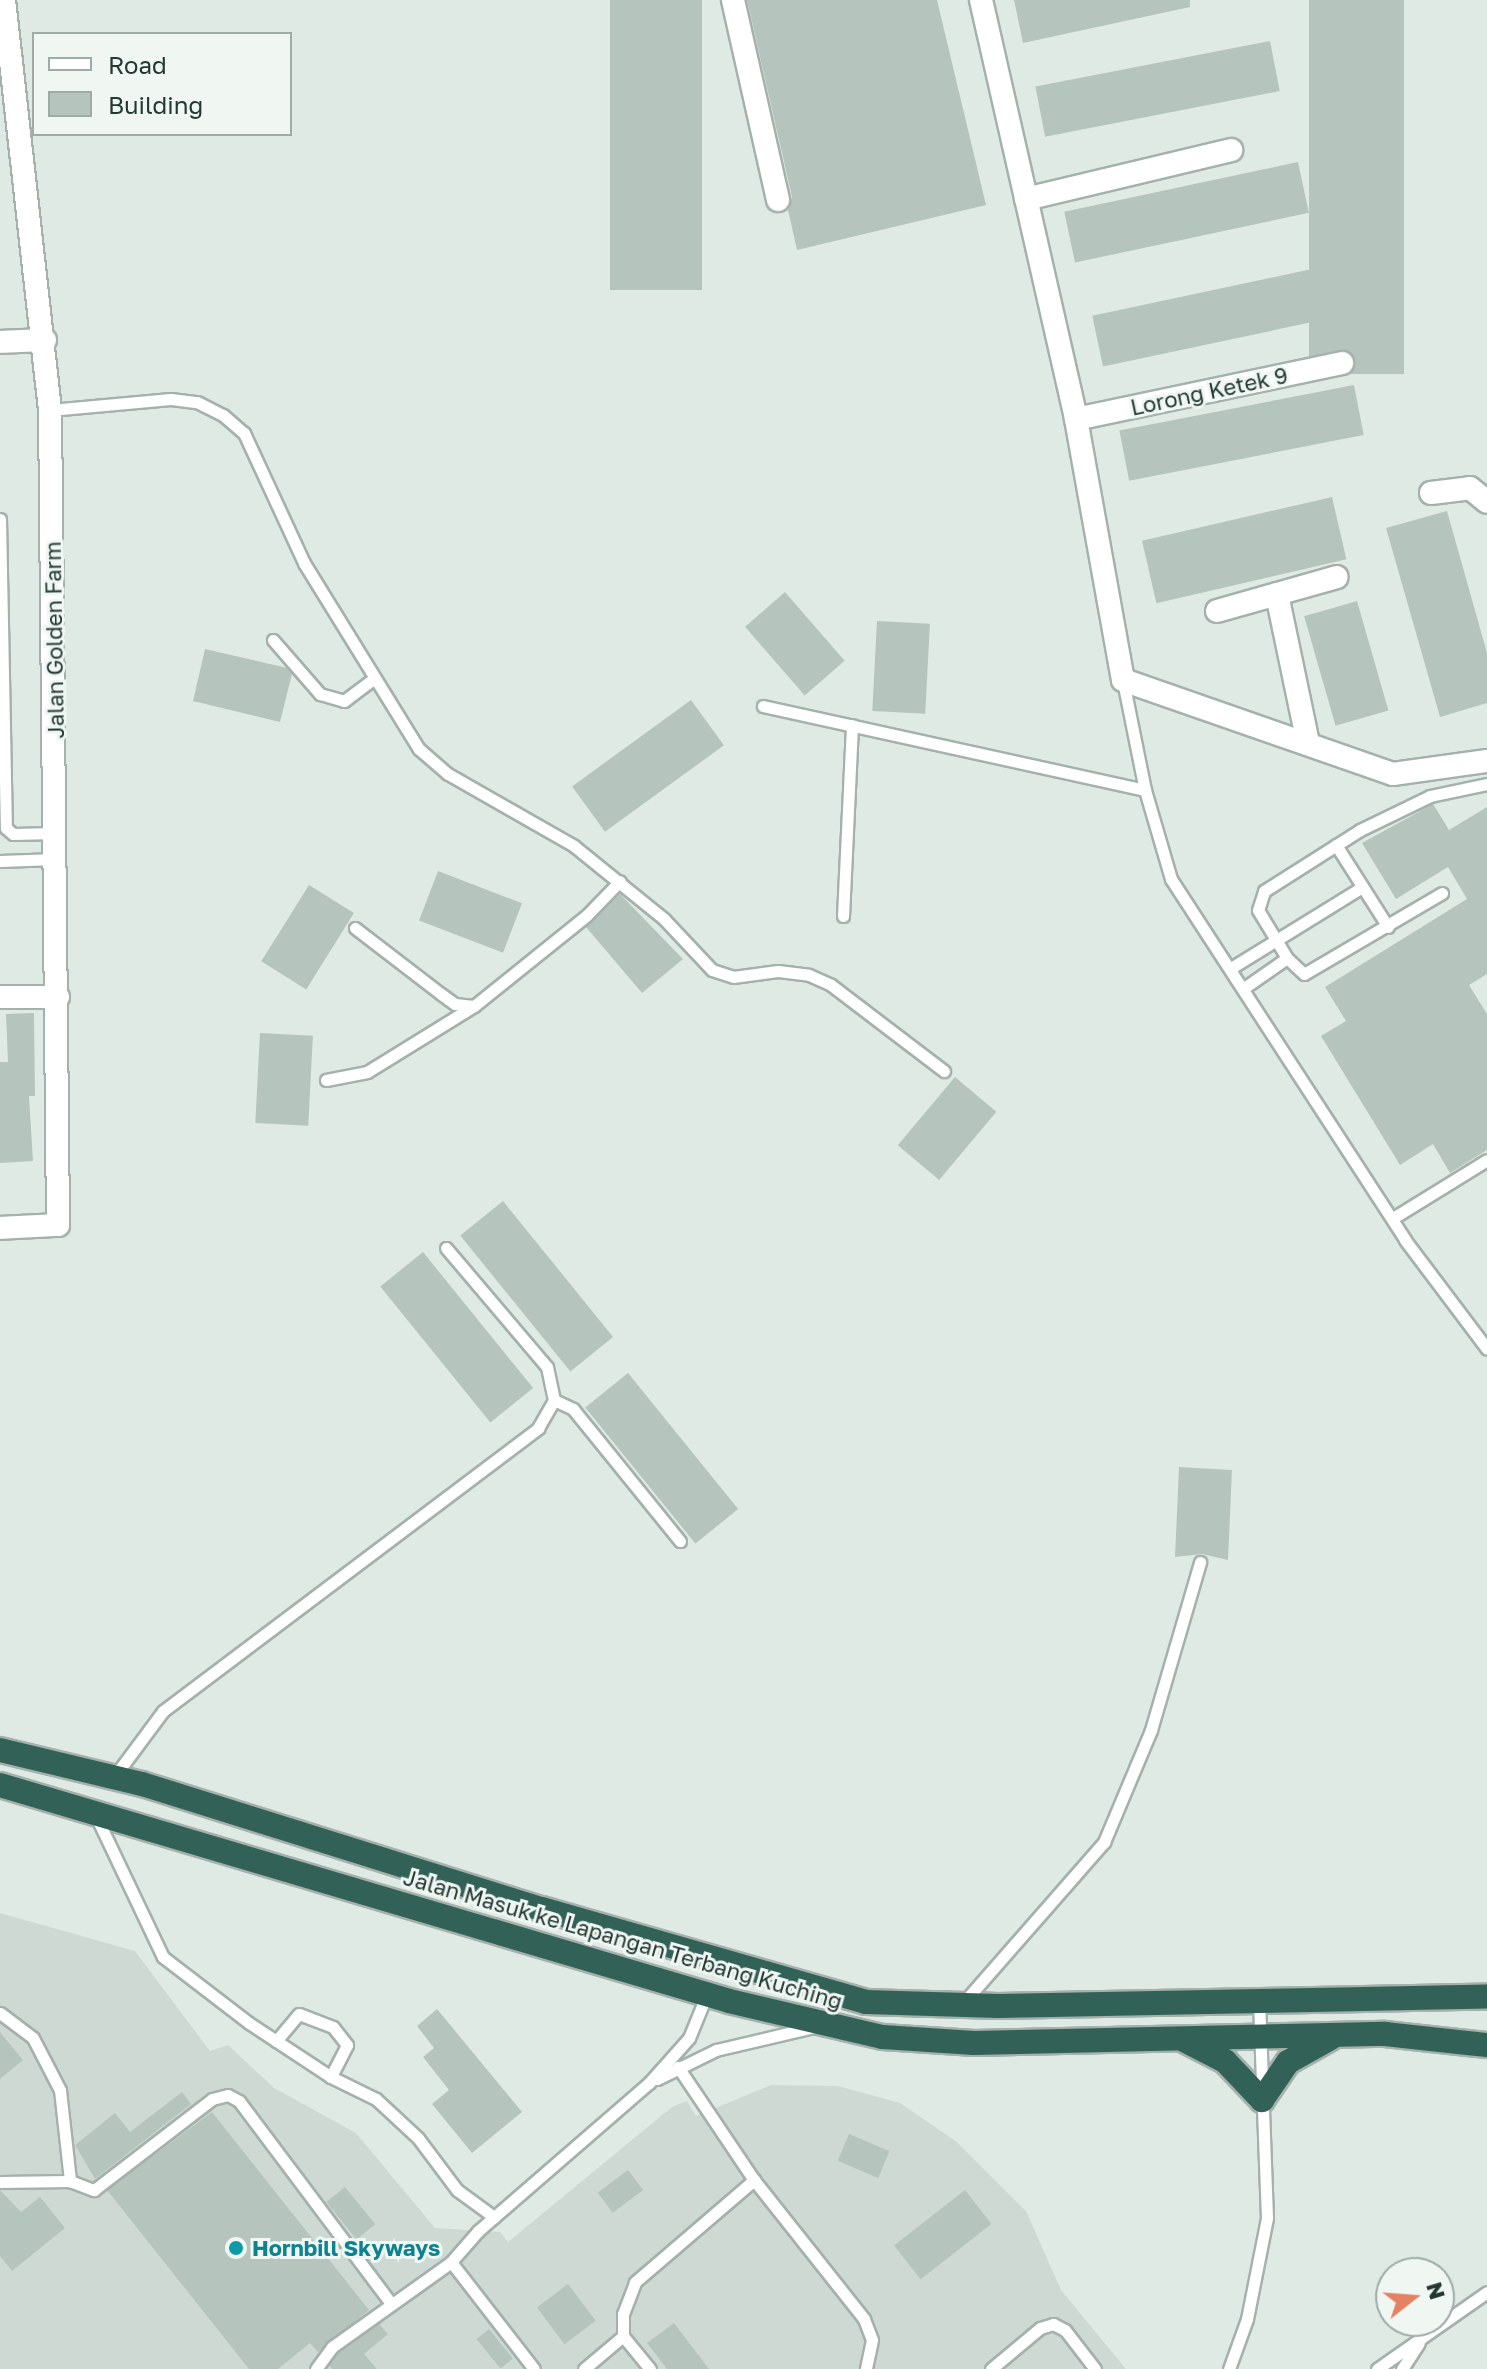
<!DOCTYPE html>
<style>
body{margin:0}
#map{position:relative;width:1487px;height:2369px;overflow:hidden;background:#e0eae5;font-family:"Golos Text",sans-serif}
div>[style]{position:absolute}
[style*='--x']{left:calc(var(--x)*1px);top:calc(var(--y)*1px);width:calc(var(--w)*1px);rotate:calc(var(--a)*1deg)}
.built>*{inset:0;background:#cfd9d4}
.building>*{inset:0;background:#b6c4be;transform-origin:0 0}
.roads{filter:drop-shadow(2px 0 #a4b1ac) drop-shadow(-2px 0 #a4b1ac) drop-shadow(0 2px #a4b1ac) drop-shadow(0 -2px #a4b1ac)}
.lane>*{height:11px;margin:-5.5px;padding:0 5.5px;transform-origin:5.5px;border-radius:5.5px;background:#fff}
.street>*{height:22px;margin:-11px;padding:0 11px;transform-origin:11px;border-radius:11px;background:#fff}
.highway>*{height:24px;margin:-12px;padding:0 12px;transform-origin:12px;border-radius:12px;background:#326157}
.dots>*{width:22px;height:22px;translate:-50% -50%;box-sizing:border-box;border:4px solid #f0f7f3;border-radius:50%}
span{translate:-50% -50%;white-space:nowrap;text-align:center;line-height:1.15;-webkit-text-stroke:6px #f0f7f3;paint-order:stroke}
.street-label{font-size:22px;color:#233832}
.culture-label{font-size:22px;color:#0d838f;font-weight:700}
.left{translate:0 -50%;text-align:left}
.legend{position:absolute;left:32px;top:32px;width:260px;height:104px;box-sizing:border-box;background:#f0f7f3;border:2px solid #9eaba6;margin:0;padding:10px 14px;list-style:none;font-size:24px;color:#233832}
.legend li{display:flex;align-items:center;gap:16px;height:40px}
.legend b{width:40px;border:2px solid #9eaba6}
.north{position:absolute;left:1375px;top:2257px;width:80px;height:80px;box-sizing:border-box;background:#f0f7f3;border:2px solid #9eaba6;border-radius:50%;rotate:73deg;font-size:22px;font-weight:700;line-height:32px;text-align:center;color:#233832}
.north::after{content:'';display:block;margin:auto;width:28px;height:36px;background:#e48364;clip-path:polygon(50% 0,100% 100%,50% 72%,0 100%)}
</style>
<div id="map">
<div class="built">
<div style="clip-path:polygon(0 1913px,135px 1951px,210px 2051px,228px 2045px,274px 2088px,356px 2133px,435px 2228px,500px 2232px,508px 2242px,672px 2107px,687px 2101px,696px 2116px,771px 2085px,838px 2086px,900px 2103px,957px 2142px,1026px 2211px,1061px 2290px,1126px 2369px,0 2369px)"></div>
</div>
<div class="building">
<div style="left:610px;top:0;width:92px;height:290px"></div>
<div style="clip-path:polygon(747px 0,937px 0,986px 205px,797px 250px,788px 210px,792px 197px)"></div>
<div style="clip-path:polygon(1014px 0,1190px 0,1190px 7px,1023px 43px)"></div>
<div style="left:1309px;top:0;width:95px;height:374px"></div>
<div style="left:1270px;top:41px;width:51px;height:239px;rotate:79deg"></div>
<div style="left:1298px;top:162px;width:52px;height:239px;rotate:78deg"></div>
<div style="left:1326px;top:266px;width:52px;height:239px;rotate:78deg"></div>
<div style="left:1354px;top:385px;width:51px;height:239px;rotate:79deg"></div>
<div style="left:1332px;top:497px;width:64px;height:195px;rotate:77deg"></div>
<div style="clip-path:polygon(1447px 511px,1487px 653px,1487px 703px,1440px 717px,1386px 528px)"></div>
<div style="left:785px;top:592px;width:91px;height:53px;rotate:49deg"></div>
<div style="left:1357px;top:601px;width:114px;height:55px;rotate:74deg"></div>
<div style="left:877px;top:621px;width:53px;height:90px;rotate:3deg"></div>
<div style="clip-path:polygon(205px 649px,287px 668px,292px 674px,280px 722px,193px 701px)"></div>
<div style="left:691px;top:700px;width:56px;height:147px;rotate:54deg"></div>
<div style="clip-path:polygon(1433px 804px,1449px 830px,1487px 807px,1487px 974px,1469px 985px,1487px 1014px,1487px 1150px,1450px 1173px,1433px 1144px,1400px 1165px,1321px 1036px,1346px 1021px,1325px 987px,1467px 899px,1448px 867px,1396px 899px,1362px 843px)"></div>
<div style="left:438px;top:871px;width:90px;height:53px;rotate:21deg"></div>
<div style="left:309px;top:885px;width:53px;height:90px;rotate:32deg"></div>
<div style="clip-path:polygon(620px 894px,683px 959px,642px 993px,586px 927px)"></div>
<div style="clip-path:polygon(34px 1013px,35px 1096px,29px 1096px,33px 1161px,0 1163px,0 1062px,8px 1062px,6px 1014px)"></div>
<div style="left:260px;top:1033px;width:53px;height:90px;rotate:3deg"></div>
<div style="left:955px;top:1077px;width:54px;height:89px;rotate:40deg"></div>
<div style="left:503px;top:1201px;width:175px;height:55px;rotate:51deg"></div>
<div style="left:423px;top:1252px;width:175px;height:55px;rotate:51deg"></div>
<div style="left:628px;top:1373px;width:175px;height:55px;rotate:51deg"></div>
<div style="clip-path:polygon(1179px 1467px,1232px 1470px,1228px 1560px,1202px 1554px,1175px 1557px)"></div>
<div style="clip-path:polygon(437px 2009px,522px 2112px,472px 2153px,432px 2104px,449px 2090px,423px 2057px,434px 2048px,417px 2026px)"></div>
<div style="clip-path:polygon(0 2032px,23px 2060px,0 2079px)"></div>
<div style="clip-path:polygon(182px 2092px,191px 2104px,95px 2179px,75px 2145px,115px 2113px,130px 2132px)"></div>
<div style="clip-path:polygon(212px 2112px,369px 2310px,318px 2352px,310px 2343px,278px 2369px,249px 2369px,107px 2190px)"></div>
<div style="left:849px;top:2134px;width:44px;height:29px;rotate:23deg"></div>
<div style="left:628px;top:2170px;width:25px;height:38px;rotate:53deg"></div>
<div style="left:345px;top:2187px;width:48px;height:24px;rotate:51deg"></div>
<div style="clip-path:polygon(0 2190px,21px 2212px,40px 2197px,65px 2228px,12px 2271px,0 2256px)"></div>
<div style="left:965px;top:2190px;width:43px;height:90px;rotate:52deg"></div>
<div style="left:568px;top:2284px;width:46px;height:39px;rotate:53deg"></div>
<div style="clip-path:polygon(674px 2323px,709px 2369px,667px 2369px,647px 2343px)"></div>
<div style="clip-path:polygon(379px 2324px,388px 2334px,364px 2354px,377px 2369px,332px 2369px,329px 2365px,338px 2353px)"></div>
<div style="left:489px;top:2329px;width:38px;height:16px;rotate:51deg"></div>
</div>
<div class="roads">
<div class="lane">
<div style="--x:50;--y:410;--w:121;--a:-5.2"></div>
<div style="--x:171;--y:399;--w:26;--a:7"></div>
<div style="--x:197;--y:402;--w:29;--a:27"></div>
<div style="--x:223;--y:415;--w:28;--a:41"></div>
<div style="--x:244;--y:433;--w:143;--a:65.2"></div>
<div style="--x:304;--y:563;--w:219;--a:58.3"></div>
<div style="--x:419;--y:749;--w:38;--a:41"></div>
<div style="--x:448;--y:774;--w:145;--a:29.7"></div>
<div style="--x:574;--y:846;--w:116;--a:39"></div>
<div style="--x:664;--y:919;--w:70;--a:46.7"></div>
<div style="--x:712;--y:970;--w:22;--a:18"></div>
<div style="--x:733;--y:977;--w:45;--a:-7.6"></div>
<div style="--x:778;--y:971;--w:31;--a:7"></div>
<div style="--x:809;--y:975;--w:24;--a:24"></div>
<div style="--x:831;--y:985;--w:142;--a:37.3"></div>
<div style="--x:0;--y:519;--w:309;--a:88.9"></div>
<div style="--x:6;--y:828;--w:9;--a:41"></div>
<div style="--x:13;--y:834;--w:43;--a:-1.3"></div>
<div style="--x:273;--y:640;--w:72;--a:49"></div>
<div style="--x:320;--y:694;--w:25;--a:16"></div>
<div style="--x:344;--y:701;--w:38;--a:-37"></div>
<div style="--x:1123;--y:681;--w:111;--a:78.6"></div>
<div style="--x:1145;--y:790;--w:93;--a:73.7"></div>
<div style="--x:1171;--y:879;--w:430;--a:57"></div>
<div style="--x:1405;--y:1240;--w:136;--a:53"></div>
<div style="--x:763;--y:706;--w:391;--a:12.4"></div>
<div style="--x:1336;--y:845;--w:97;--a:57.6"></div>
<div style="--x:0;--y:861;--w:56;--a:-2"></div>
<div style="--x:1442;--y:893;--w:160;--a:149.6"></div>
<div style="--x:1304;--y:974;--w:23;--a:-137"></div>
<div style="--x:1287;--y:958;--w:56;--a:-121.1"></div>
<div style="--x:1258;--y:910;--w:20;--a:-72"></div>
<div style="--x:1264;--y:891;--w:114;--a:-32.4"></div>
<div style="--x:1360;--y:830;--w:78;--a:-25.9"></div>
<div style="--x:1430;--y:796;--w:58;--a:-11.9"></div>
<div style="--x:843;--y:916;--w:191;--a:-87.3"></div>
<div style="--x:355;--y:928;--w:108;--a:37.5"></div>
<div style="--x:441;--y:994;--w:17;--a:36"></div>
<div style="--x:455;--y:1004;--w:19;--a:6"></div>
<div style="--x:1231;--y:968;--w:154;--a:-31.7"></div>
<div style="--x:1244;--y:988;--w:52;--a:-34.9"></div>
<div style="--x:326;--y:1080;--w:42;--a:-11"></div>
<div style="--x:367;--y:1072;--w:126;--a:-31.7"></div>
<div style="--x:474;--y:1006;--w:145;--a:-38.8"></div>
<div style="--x:587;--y:915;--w:47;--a:-45.9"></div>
<div style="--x:1393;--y:1218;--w:110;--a:-31.7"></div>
<div style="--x:554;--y:1400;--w:21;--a:25"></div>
<div style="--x:573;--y:1409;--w:170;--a:51"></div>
<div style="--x:114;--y:1777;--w:82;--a:-53.4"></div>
<div style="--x:163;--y:1711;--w:470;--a:-37"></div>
<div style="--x:538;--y:1428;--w:32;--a:-60"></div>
<div style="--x:554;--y:1400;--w:34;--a:-102"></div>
<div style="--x:547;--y:1367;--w:156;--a:-130.3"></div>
<div style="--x:95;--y:1814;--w:158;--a:64.6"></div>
<div style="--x:163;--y:1957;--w:108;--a:37.5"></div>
<div style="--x:249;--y:2023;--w:98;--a:33.4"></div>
<div style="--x:331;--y:2077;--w:50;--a:26.1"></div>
<div style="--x:376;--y:2099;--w:57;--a:42.9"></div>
<div style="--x:418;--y:2138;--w:65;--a:53.1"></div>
<div style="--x:457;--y:2190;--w:46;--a:36.1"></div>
<div style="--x:964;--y:2002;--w:213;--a:-48.8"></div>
<div style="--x:1104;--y:1842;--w:121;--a:-67.2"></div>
<div style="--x:1151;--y:1730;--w:175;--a:-73.7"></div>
<div style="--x:0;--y:2013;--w:41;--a:37.1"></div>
<div style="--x:33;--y:2038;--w:59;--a:62.6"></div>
<div style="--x:60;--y:2090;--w:92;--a:83.7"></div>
<div style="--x:276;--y:2041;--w:35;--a:-50"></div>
<div style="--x:299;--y:2014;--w:36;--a:21"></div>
<div style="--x:333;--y:2027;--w:23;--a:52"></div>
<div style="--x:347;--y:2045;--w:36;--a:117"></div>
<div style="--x:678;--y:2067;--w:136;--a:56.1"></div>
<div style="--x:754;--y:2180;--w:177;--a:51.6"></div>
<div style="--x:864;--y:2319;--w:22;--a:69"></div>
<div style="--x:872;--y:2340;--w:30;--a:102"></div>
<div style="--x:657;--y:2079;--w:66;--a:-26.2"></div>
<div style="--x:716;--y:2050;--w:101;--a:-13.2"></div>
<div style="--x:0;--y:2182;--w:70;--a:-0.8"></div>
<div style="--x:70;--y:2181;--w:26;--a:21"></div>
<div style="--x:94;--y:2190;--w:149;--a:-37.6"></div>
<div style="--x:212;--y:2099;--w:16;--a:-14"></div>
<div style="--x:228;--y:2095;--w:13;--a:29"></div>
<div style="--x:239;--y:2101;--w:251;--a:53.1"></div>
<div style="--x:451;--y:2262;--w:135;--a:52.2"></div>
<div style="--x:316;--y:2369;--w:27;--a:-54"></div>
<div style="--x:332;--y:2347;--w:146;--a:-35.5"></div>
<div style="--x:451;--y:2262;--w:41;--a:-48.9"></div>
<div style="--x:478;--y:2231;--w:226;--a:-40.9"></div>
<div style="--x:649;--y:2083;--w:60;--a:-48.4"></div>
<div style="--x:689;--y:2038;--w:48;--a:-67.8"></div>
<div style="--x:584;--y:2369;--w:51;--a:-40.2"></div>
<div style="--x:650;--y:2369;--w:43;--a:-129.3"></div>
<div style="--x:623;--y:2336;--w:22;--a:-90"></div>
<div style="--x:623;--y:2314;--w:34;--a:-69"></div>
<div style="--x:635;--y:2282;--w:157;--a:-40.6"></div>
<div style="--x:991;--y:2369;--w:64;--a:-39.9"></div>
<div style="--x:1040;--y:2328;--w:14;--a:-17"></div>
<div style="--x:1053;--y:2324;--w:13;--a:27"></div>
<div style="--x:1065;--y:2330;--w:49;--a:52.4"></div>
<div style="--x:1229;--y:2369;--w:53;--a:-70.2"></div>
<div style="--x:1247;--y:2319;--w:103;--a:-78.8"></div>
<div style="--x:1267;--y:2218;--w:217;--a:-92.1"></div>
<div style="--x:1377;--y:2369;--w:134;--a:-35"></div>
<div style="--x:1402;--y:2369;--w:31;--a:-57"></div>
</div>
<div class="street">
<div style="--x:733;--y:0;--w:205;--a:77.3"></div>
<div style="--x:981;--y:0;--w:430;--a:77.2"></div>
<div style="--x:1076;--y:419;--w:265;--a:79.8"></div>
<div style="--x:1123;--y:680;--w:286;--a:19.2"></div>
<div style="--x:1393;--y:774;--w:95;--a:-7.9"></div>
<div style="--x:1026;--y:199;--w:211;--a:-13.4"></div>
<div style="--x:0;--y:342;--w:45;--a:-2.5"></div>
<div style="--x:1076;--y:419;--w:272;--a:-11.9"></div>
<div style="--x:1431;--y:493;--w:39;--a:-7"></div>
<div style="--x:1470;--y:488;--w:22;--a:39"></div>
<div style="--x:1217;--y:611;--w:62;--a:-15.8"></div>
<div style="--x:1308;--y:743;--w:152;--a:-101.8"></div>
<div style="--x:1277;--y:594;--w:62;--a:-15.8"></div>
<div style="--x:0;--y:997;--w:58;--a:0"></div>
<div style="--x:0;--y:1228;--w:58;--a:-3"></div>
<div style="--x:58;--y:1225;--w:815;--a:-90.56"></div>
<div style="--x:50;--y:410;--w:413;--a:-96.4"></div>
</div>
<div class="highway">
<div style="--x:0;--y:1750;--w:146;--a:13.5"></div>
<div style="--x:142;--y:1784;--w:419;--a:17.4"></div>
<div style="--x:542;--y:1909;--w:337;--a:16"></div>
<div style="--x:866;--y:2002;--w:132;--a:1.7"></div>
<div style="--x:998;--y:2006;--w:489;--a:-1.1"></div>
<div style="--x:0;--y:1785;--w:760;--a:16.5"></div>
<div style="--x:729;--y:2001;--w:158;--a:13.2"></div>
<div style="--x:883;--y:2037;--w:91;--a:3.8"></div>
<div style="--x:974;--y:2043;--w:411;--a:-1.3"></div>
<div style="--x:1385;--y:2034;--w:103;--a:6.2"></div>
<div style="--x:1184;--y:2040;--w:46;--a:27.1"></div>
<div style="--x:1225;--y:2061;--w:54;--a:46.5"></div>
<div style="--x:1262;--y:2100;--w:46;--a:-55.6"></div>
<div style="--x:1288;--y:2062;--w:49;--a:-29.2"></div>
</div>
</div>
<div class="dots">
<div style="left:236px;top:2248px;background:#0f9aa8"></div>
</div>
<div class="street-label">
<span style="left:1209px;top:391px;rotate:-12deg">Lorong Ketek 9</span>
<span style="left:54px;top:640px;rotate:-91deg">Jalan Golden Farm</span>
<span style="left:623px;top:1939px;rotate:16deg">Jalan Masuk ke Lapangan Terbang Kuching</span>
</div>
<div class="culture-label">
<span class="left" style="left:252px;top:2248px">Hornbill Skyways</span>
</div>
<ul class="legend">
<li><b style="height:10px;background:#fff"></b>Road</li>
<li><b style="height:22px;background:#b6c4be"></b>Building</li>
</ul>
<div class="north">N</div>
</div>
